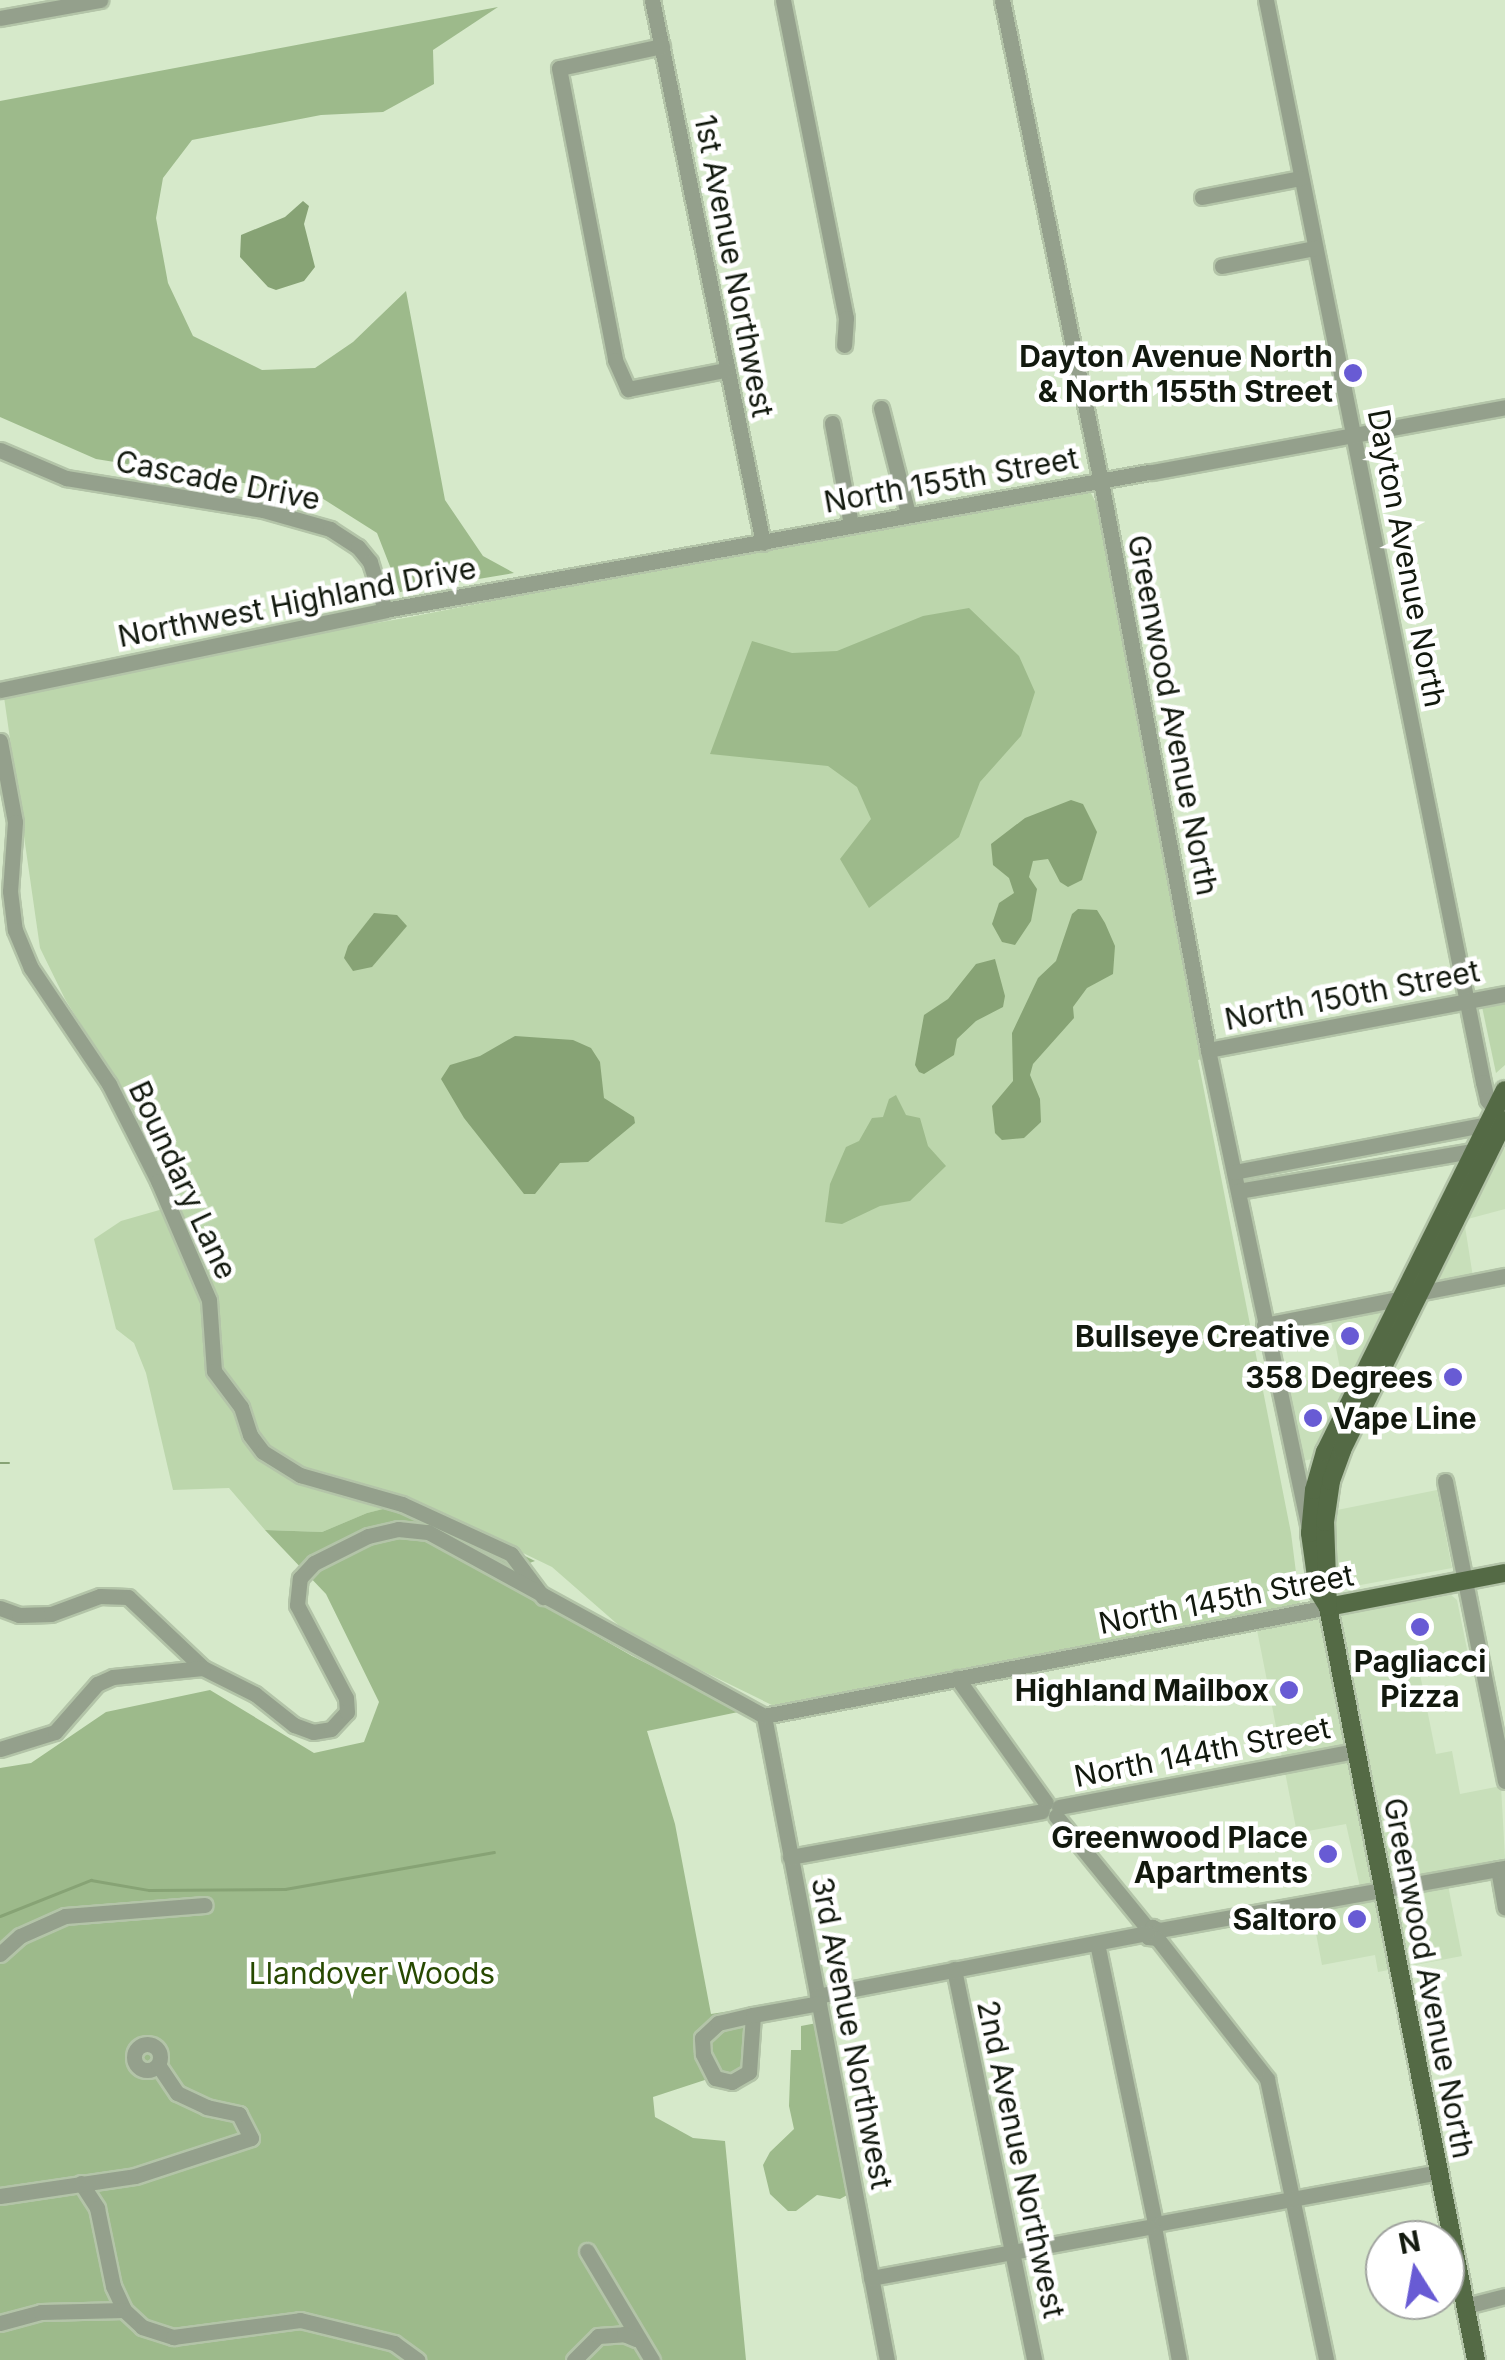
<!DOCTYPE html>
<style>
body{margin:0}
#map{position:relative;width:1505px;height:2360px;overflow:hidden;background:#d6e9ca;font-family:Inter,sans-serif}
div>[style]{position:absolute}
[style*='--x']{left:calc(var(--x)*1px);top:calc(var(--y)*1px);width:calc(var(--w)*1px);rotate:calc(var(--a)*1deg)}
.built>*{inset:0;background:#c8dfba}
.green>*{inset:0;background:#bcd6ac}
.forest>*{inset:0;background:#9dba8b}
.water>*{inset:0;background:#87a375}
.stream>*{height:2.5px;margin:-1.25px;padding:0 1.25px;transform-origin:1.25px;border-radius:1.25px;background:#87a375}
.roads{filter:drop-shadow(2px 0 #b3c4a8) drop-shadow(-2px 0 #b3c4a8) drop-shadow(0 2px #b3c4a8) drop-shadow(0 -2px #b3c4a8)}
.minor>*{height:15px;margin:-7.5px;padding:0 7.5px;transform-origin:7.5px;border-radius:7.5px;background:#94a08c}
.minor>.ring{margin:-7.5px;padding:0;box-sizing:content-box;background:none;border:15px solid #94a08c;border-radius:50%}
.major>*{height:18px;margin:-9px;padding:0 9px;transform-origin:9px;border-radius:9px;background:#546a45}
.dots>*{width:28px;height:28px;translate:-50% -50%;box-sizing:border-box;border:5px solid #fff;border-radius:50%}
span{translate:-50% -50%;white-space:nowrap;text-align:center;line-height:1.15;-webkit-text-stroke:9px #fff;paint-order:stroke}
.street-label{font-size:30px;color:#12190e}
.poi-label{font-size:30px;color:#12190e;font-weight:700}
.right{translate:-100% -50%;text-align:right}
.left{translate:0 -50%;text-align:left}
.park-label{font-size:30px;color:#274901}
.north{position:absolute;left:1365px;top:2220px;width:100px;height:100px;box-sizing:border-box;background:#fff;border:2px solid #a0a39f;border-radius:50%;rotate:349deg;font-size:28px;font-weight:700;line-height:40px;text-align:center;color:#12190e}
.north::after{content:'';display:block;margin:auto;width:35px;height:45px;background:#685bd4;clip-path:polygon(50% 0,100% 100%,50% 72%,0 100%)}
</style>
<div id="map">
<div class="built">
<div style="clip-path:polygon(1505px 1148px,1505px 1209px,1464px 1220px,1473px 1277px,1446px 1282px,1434px 1275px,1499px 1149px)"></div>
<div style="clip-path:polygon(1386px 1310px,1316px 1458px,1303px 1461px,1288px 1384px,1341px 1374px,1331px 1321px)"></div>
<div style="clip-path:polygon(1437px 1490px,1452px 1568px,1339px 1589px,1333px 1533px,1337px 1510px)"></div>
<div style="clip-path:polygon(1451px 1595px,1457px 1600px,1469px 1659px,1419px 1669px,1436px 1754px,1452px 1751px,1460px 1794px,1501px 1786px,1505px 1858px,1445px 1870px,1462px 1956px,1378px 1972px,1375px 1955px,1322px 1965px,1309px 1897px,1360px 1887px,1346px 1824px,1297px 1833px,1257px 1630px)"></div>
</div>
<div class="green">
<div style="clip-path:polygon(1074px 487px,1090px 491px,1096px 503px,1206px 1058px,1198px 1060px,1291px 1533px,1300px 1604px,776px 1707px,631px 1636px,552px 1567px,416px 1501px,367px 1513px,322px 1532px,265px 1530px,229px 1488px,173px 1490px,146px 1373px,134px 1343px,116px 1329px,94px 1239px,121px 1221px,177px 1205px,133px 1108px,65px 999px,40px 948px,4px 697px,23px 686px,410px 617px)"></div>
<div style="clip-path:polygon(1505px 999px,1505px 1065px,1496px 1073px,1481px 1002px)"></div>
</div>
<div class="forest">
<div style="clip-path:polygon(498px 7px,433px 50px,434px 84px,383px 112px,321px 115px,192px 140px,163px 178px,156px 218px,168px 283px,193px 336px,262px 370px,315px 368px,353px 342px,406px 291px,445px 500px,483px 556px,514px 573px,400px 592px,377px 533px,317px 495px,96px 459px,0 417px,0 101px)"></div>
<div style="clip-path:polygon(969px 608px,1019px 656px,1035px 692px,1021px 736px,980px 782px,959px 837px,869px 908px,840px 859px,871px 819px,857px 787px,828px 766px,710px 754px,752px 641px,792px 653px,837px 651px,923px 616px)"></div>
<div style="clip-path:polygon(896px 1095px,906px 1115px,920px 1118px,928px 1146px,946px 1166px,910px 1201px,880px 1206px,842px 1224px,825px 1222px,830px 1184px,846px 1147px,859px 1141px,872px 1118px,883px 1117px,889px 1099px)"></div>
<div style="clip-path:polygon(415px 1501px,535px 1561px,493px 1576px,632px 1656px,743px 1711px,647px 1731px,675px 1824px,711px 2014px,743px 2009px,746px 2023px,742px 2068px,734px 2075px,717px 2076px,653px 2097px,655px 2117px,693px 2138px,725px 2141px,746px 2360px,0 2360px,0 1768px,31px 1763px,106px 1712px,210px 1690px,314px 1753px,364px 1742px,379px 1702px,326px 1594px,265px 1530px,322px 1532px,367px 1513px)"></div>
<div style="clip-path:polygon(817px 2023px,849px 2194px,840px 2199px,817px 2195px,796px 2211px,788px 2211px,770px 2194px,763px 2165px,770px 2152px,794px 2129px,789px 2106px,791px 2050px,801px 2050px,801px 2026px)"></div>
</div>
<div class="water">
<div style="clip-path:polygon(303px 201px,309px 206px,304px 224px,315px 267px,304px 281px,276px 290px,268px 287px,240px 257px,241px 235px,285px 217px)"></div>
<div style="clip-path:polygon(1071px 800px,1083px 804px,1097px 832px,1082px 880px,1068px 887px,1060px 882px,1048px 859px,1033px 861px,1029px 877px,1037px 889px,1031px 921px,1015px 945px,1002px 942px,992px 924px,999px 903px,1014px 893px,1009px 878px,993px 865px,991px 844px,1025px 818px)"></div>
<div style="clip-path:polygon(1078px 909px,1097px 910px,1105px 923px,1115px 946px,1113px 974px,1087px 988px,1073px 1007px,1074px 1018px,1033px 1064px,1030px 1075px,1040px 1099px,1041px 1122px,1024px 1138px,1002px 1140px,995px 1133px,992px 1106px,1013px 1081px,1012px 1033px,1038px 978px,1056px 961px,1072px 914px)"></div>
<div style="clip-path:polygon(374px 913px,397px 915px,407px 926px,372px 967px,353px 971px,344px 958px,348px 946px)"></div>
<div style="clip-path:polygon(995px 959px,1005px 996px,1003px 1007px,976px 1021px,957px 1039px,954px 1055px,924px 1074px,919px 1072px,915px 1065px,924px 1015px,948px 999px,976px 964px)"></div>
<div style="clip-path:polygon(515px 1036px,573px 1040px,591px 1048px,600px 1062px,604px 1098px,634px 1117px,635px 1123px,588px 1162px,560px 1163px,535px 1194px,524px 1194px,464px 1118px,441px 1079px,450px 1065px,480px 1056px)"></div>
</div>
<div class="stream">
<div style="--x:0;--y:1463;--w:9;--a:0"></div>
<div style="--x:0;--y:1916;--w:98;--a:-21.6"></div>
<div style="--x:91;--y:1880;--w:59;--a:9.8"></div>
<div style="--x:149;--y:1890;--w:136;--a:-0.4"></div>
<div style="--x:285;--y:1889;--w:212;--a:-10"></div>
</div>
<div class="roads">
<div class="minor">
<div style="--x:652;--y:0;--w:554;--a:78.45"></div>
<div style="--x:783;--y:0;--w:324;--a:78.8"></div>
<div style="--x:846;--y:318;--w:27;--a:94"></div>
<div style="--x:1002;--y:0;--w:502;--a:78.4"></div>
<div style="--x:1103;--y:492;--w:568;--a:79.34"></div>
<div style="--x:1208;--y:1050;--w:490;--a:78.1"></div>
<div style="--x:1266;--y:0;--w:1104;--a:78.66"></div>
<div style="--x:1483;--y:1082;--w:18;--a:77"></div>
<div style="--x:1487;--y:1100;--w:23;--a:49"></div>
<div style="--x:0;--y:18;--w:102;--a:-10.2"></div>
<div style="--x:662;--y:46;--w:105;--a:167.9"></div>
<div style="--x:559;--y:68;--w:297;--a:79.1"></div>
<div style="--x:615;--y:360;--w:32;--a:66"></div>
<div style="--x:628;--y:389;--w:99;--a:-11.1"></div>
<div style="--x:1202;--y:197;--w:101;--a:-10.9"></div>
<div style="--x:1222;--y:266;--w:95;--a:-11"></div>
<div style="--x:881;--y:408;--w:109;--a:75.7"></div>
<div style="--x:832;--y:423;--w:104;--a:79.4"></div>
<div style="--x:0;--y:450;--w:72;--a:23"></div>
<div style="--x:66;--y:478;--w:200;--a:9.2"></div>
<div style="--x:263;--y:510;--w:70;--a:15.8"></div>
<div style="--x:330;--y:529;--w:33;--a:33"></div>
<div style="--x:358;--y:547;--w:19;--a:51"></div>
<div style="--x:370;--y:562;--w:50;--a:72.6"></div>
<div style="--x:1152;--y:472;--w:359;--a:-10.4"></div>
<div style="--x:0;--y:690;--w:393;--a:-11.7"></div>
<div style="--x:385;--y:610;--w:776;--a:-10.24"></div>
<div style="--x:0;--y:741;--w:82;--a:79.5"></div>
<div style="--x:15;--y:822;--w:69;--a:94.1"></div>
<div style="--x:10;--y:891;--w:39;--a:83"></div>
<div style="--x:15;--y:930;--w:41;--a:67.2"></div>
<div style="--x:31;--y:968;--w:140;--a:56.1"></div>
<div style="--x:109;--y:1084;--w:109;--a:63.2"></div>
<div style="--x:158;--y:1181;--w:129;--a:66.8"></div>
<div style="--x:209;--y:1300;--w:71;--a:86"></div>
<div style="--x:214;--y:1371;--w:45;--a:53.1"></div>
<div style="--x:241;--y:1407;--w:29;--a:72"></div>
<div style="--x:250;--y:1435;--w:21;--a:53"></div>
<div style="--x:263;--y:1452;--w:44;--a:31.9"></div>
<div style="--x:300;--y:1475;--w:106;--a:15.9"></div>
<div style="--x:402;--y:1504;--w:120;--a:24.6"></div>
<div style="--x:511;--y:1554;--w:54;--a:53.3"></div>
<div style="--x:1208;--y:1050;--w:302;--a:-10.7"></div>
<div style="--x:1234;--y:1172;--w:258;--a:-10.7"></div>
<div style="--x:1238;--y:1191;--w:238;--a:-9.7"></div>
<div style="--x:1418;--y:1293;--w:89;--a:-11.1"></div>
<div style="--x:1264;--y:1325;--w:136;--a:-11"></div>
<div style="--x:1445;--y:1481;--w:306;--a:78.7"></div>
<div style="--x:0;--y:1608;--w:20;--a:20"></div>
<div style="--x:19;--y:1615;--w:32;--a:-2"></div>
<div style="--x:51;--y:1614;--w:52;--a:-20.2"></div>
<div style="--x:100;--y:1596;--w:28;--a:2"></div>
<div style="--x:128;--y:1597;--w:103;--a:43.4"></div>
<div style="--x:203;--y:1668;--w:58;--a:26.6"></div>
<div style="--x:255;--y:1694;--w:50;--a:38.5"></div>
<div style="--x:294;--y:1725;--w:20;--a:20"></div>
<div style="--x:313;--y:1732;--w:18;--a:-9"></div>
<div style="--x:331;--y:1729;--w:23;--a:-47"></div>
<div style="--x:347;--y:1712;--w:14;--a:-94"></div>
<div style="--x:346;--y:1698;--w:105;--a:-117.8"></div>
<div style="--x:297;--y:1605;--w:27;--a:-84"></div>
<div style="--x:300;--y:1578;--w:21;--a:-47"></div>
<div style="--x:314;--y:1563;--w:60;--a:-26.6"></div>
<div style="--x:368;--y:1536;--w:31;--a:-13"></div>
<div style="--x:398;--y:1529;--w:30;--a:6"></div>
<div style="--x:428;--y:1532;--w:383;--a:28.7"></div>
<div style="--x:957;--y:1678;--w:153;--a:54.5"></div>
<div style="--x:764;--y:1716;--w:656;--a:79.19"></div>
<div style="--x:764;--y:1716;--w:574;--a:-10.94"></div>
<div style="--x:0;--y:1749;--w:58;--a:-17.2"></div>
<div style="--x:55;--y:1732;--w:64;--a:-48.8"></div>
<div style="--x:97;--y:1684;--w:17;--a:-24"></div>
<div style="--x:113;--y:1677;--w:90;--a:-5.7"></div>
<div style="--x:1059;--y:1807;--w:301;--a:-10.7"></div>
<div style="--x:1056;--y:1816;--w:146;--a:50.8"></div>
<div style="--x:790;--y:1857;--w:256;--a:-10.3"></div>
<div style="--x:1498;--y:1869;--w:39;--a:80"></div>
<div style="--x:1159;--y:1931;--w:7;--a:106"></div>
<div style="--x:1157;--y:1938;--w:9;--a:-174"></div>
<div style="--x:1148;--y:1937;--w:11;--a:-68"></div>
<div style="--x:1152;--y:1927;--w:8;--a:23"></div>
<div style="--x:1159;--y:1930;--w:352;--a:-10.2"></div>
<div style="--x:1157;--y:1938;--w:179;--a:52"></div>
<div style="--x:1267;--y:2079;--w:287;--a:78.1"></div>
<div style="--x:1097;--y:1943;--w:282;--a:78.3"></div>
<div style="--x:0;--y:1954;--w:27;--a:-42"></div>
<div style="--x:20;--y:1936;--w:49;--a:-24"></div>
<div style="--x:65;--y:1916;--w:140;--a:-4.5"></div>
<div style="--x:954;--y:1969;--w:399;--a:78.4"></div>
<div style="--x:817;--y:1996;--w:336;--a:-10.8"></div>
<div style="--x:753;--y:2015;--w:57;--a:94"></div>
<div style="--x:749;--y:2072;--w:20;--a:150"></div>
<div style="--x:732;--y:2082;--w:17;--a:-167"></div>
<div style="--x:715;--y:2078;--w:27;--a:-117"></div>
<div style="--x:703;--y:2054;--w:16;--a:-94"></div>
<div style="--x:702;--y:2038;--w:22;--a:-43"></div>
<div style="--x:718;--y:2023;--w:36;--a:-13"></div>
<div style="--x:753;--y:2015;--w:67;--a:-10.3"></div>
<div class="ring" style="left:134px;top:2044px;width:11px;height:11px"></div>
<div style="--x:81;--y:2183;--w:30;--a:57"></div>
<div style="--x:97;--y:2208;--w:80;--a:78.4"></div>
<div style="--x:113;--y:2286;--w:26;--a:65"></div>
<div style="--x:0;--y:2196;--w:136;--a:-8.4"></div>
<div style="--x:135;--y:2176;--w:122;--a:-18.1"></div>
<div style="--x:251;--y:2138;--w:27;--a:-117"></div>
<div style="--x:239;--y:2114;--w:33;--a:-168"></div>
<div style="--x:207;--y:2107;--w:33;--a:-155"></div>
<div style="--x:177;--y:2093;--w:34;--a:-124"></div>
<div style="--x:1161;--y:2223;--w:283;--a:-10.4"></div>
<div style="--x:1155;--y:2232;--w:130;--a:79.4"></div>
<div style="--x:587;--y:2251;--w:127;--a:59.2"></div>
<div style="--x:871;--y:2278;--w:282;--a:-10.4"></div>
<div style="--x:1466;--y:2306;--w:40;--a:-14.4"></div>
<div style="--x:0;--y:2323;--w:42;--a:-15"></div>
<div style="--x:41;--y:2312;--w:83;--a:-1.4"></div>
<div style="--x:124;--y:2310;--w:25;--a:43"></div>
<div style="--x:142;--y:2327;--w:33;--a:18"></div>
<div style="--x:173;--y:2337;--w:128;--a:-7.6"></div>
<div style="--x:300;--y:2320;--w:97;--a:13.7"></div>
<div style="--x:394;--y:2343;--w:29;--a:36"></div>
<div style="--x:574;--y:2360;--w:34;--a:-45"></div>
<div style="--x:598;--y:2336;--w:26;--a:-4"></div>
<div style="--x:624;--y:2334;--w:13;--a:23"></div>
</div>
<div class="major">
<div style="--x:1328;--y:1607;--w:19;--a:-122"></div>
<div style="--x:1318;--y:1591;--w:59;--a:-97.9"></div>
<div style="--x:1310;--y:1533;--w:43;--a:-84.7"></div>
<div style="--x:1314;--y:1490;--w:40;--a:-74"></div>
<div style="--x:1325;--y:1452;--w:404;--a:-63.6"></div>
<div style="--x:1328;--y:1607;--w:180;--a:-10.9"></div>
<div style="--x:1476;--y:2360;--w:767;--a:-101.12"></div>
<div style="--x:1328;--y:1607;--w:85;--a:-92"></div>
<div style="--x:1325;--y:1522;--w:41;--a:-81.7"></div>
<div style="--x:1331;--y:1481;--w:33;--a:-70"></div>
<div style="--x:1342;--y:1450;--w:368;--a:-63.7"></div>
</div>
</div>
<div class="dots">
<div style="left:1353px;top:373px;background:#685bd4"></div>
<div style="left:1350px;top:1336px;background:#685bd4"></div>
<div style="left:1453px;top:1377px;background:#685bd4"></div>
<div style="left:1313px;top:1418px;background:#685bd4"></div>
<div style="left:1420px;top:1627px;background:#685bd4"></div>
<div style="left:1289px;top:1690px;background:#685bd4"></div>
<div style="left:1328px;top:1854px;background:#685bd4"></div>
<div style="left:1357px;top:1919px;background:#685bd4"></div>
</div>
<div class="street-label">
<span style="left:734px;top:266px;rotate:79deg">1st Avenue Northwest</span>
<span style="left:218px;top:480px;rotate:11deg">Cascade Drive</span>
<span style="left:951px;top:480px;rotate:-10deg">North 155th Street</span>
<span style="left:1407px;top:558px;rotate:79deg">Dayton Avenue North</span>
<span style="left:297px;top:602px;rotate:-11deg">Northwest Highland Drive</span>
<span style="left:1173px;top:715px;rotate:79deg">Greenwood Avenue North</span>
<span style="left:1352px;top:995px;rotate:-11deg">North 150th Street</span>
<span style="left:183px;top:1180px;rotate:65deg">Boundary Lane</span>
<span style="left:1226px;top:1599px;rotate:-11deg">North 145th Street</span>
<span style="left:1202px;top:1752px;rotate:-11deg">North 144th Street</span>
<span style="left:1429px;top:1978px;rotate:79deg">Greenwood Avenue North</span>
<span style="left:852px;top:2033px;rotate:79deg">3rd Avenue Northwest</span>
<span style="left:1021px;top:2159px;rotate:78deg">2nd Avenue Northwest</span>
</div>
<div class="poi-label">
<span class="right" style="left:1333px;top:373px">Dayton Avenue North<br>&amp; North 155th Street</span>
<span class="right" style="left:1330px;top:1336px">Bullseye Creative</span>
<span class="right" style="left:1433px;top:1377px">358 Degrees</span>
<span class="left" style="left:1333px;top:1418px">Vape Line</span>
<span style="left:1420px;top:1678px">Pagliacci<br>Pizza</span>
<span class="right" style="left:1269px;top:1690px">Highland Mailbox</span>
<span class="right" style="left:1308px;top:1854px">Greenwood Place<br>Apartments</span>
<span class="right" style="left:1337px;top:1919px">Saltoro</span>
</div>
<div class="park-label">
<span style="left:372px;top:1973px">Llandover Woods</span>
</div>
<div class="north">N</div>
</div>
